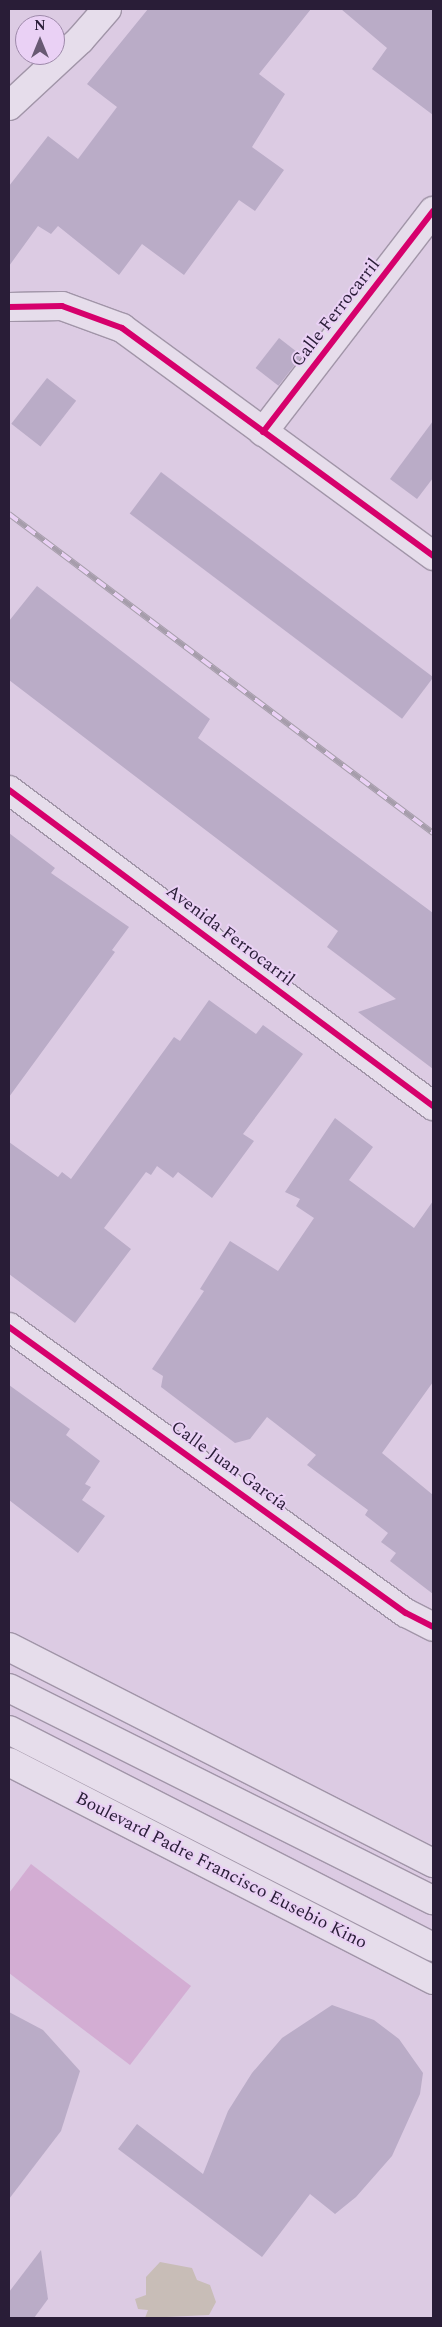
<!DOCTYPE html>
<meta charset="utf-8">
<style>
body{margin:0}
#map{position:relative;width:442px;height:2327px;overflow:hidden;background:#dccbe3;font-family:Spectral,serif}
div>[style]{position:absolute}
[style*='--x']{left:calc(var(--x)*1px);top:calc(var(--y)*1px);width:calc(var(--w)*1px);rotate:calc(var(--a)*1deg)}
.green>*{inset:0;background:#d3add3}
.water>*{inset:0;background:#c8bdb7}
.building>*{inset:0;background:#baacc7;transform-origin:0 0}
.roads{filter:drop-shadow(1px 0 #a195a8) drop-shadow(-1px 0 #a195a8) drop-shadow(0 1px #a195a8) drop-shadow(0 -1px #a195a8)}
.street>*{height:28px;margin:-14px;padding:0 14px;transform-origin:14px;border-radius:14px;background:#e6ddeb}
.secondary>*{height:28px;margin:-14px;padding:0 14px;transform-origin:14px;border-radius:14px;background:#e6ddeb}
.rail>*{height:5.5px;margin-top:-2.75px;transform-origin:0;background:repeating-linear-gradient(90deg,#ead1f5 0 11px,#a69dab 0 22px);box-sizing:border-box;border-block:1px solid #a69dab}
.cycleway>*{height:6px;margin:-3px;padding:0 3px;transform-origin:3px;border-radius:3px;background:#d6006c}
span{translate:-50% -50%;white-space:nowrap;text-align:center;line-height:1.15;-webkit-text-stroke:4px #ead1f5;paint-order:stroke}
.street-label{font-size:18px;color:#291d37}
.frame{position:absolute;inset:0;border:10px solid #291d37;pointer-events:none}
.north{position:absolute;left:15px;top:15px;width:50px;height:50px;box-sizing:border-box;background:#ead1f5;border:1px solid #9d89a9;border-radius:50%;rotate:0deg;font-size:14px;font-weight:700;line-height:20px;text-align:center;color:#291d37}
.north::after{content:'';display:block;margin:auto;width:18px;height:22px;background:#685a73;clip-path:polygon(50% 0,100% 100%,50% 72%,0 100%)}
</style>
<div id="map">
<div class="green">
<div style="clip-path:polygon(31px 1864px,191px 1986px,130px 2065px,9px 1973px,9px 1893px)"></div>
</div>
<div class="water">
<div style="clip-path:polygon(160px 2262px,192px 2268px,197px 2280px,210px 2285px,216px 2302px,209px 2315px,145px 2318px,148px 2310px,138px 2309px,135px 2299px,146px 2295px,146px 2277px)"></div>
</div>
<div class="building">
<div style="clip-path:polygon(148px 9px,311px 9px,259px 74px,285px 94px,252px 147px,284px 170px,255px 211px,239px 200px,184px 275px,142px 244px,119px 275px,58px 226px,51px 234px,38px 226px,9px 266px,9px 186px,48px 136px,78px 159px,117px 107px,87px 84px)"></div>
<div style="clip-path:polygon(341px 9px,433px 9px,433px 115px,372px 69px,387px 48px)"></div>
<div style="left:279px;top:338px;width:29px;height:38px;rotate:38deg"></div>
<div style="left:47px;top:378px;width:37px;height:58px;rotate:38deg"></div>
<div style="clip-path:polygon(433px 421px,433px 478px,417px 499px,390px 479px)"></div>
<div style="left:161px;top:472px;width:341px;height:52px;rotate:37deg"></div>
<div style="clip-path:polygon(37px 586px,210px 719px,198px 738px,433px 913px,433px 1069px,358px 1012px,396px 999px,327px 947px,338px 931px,9px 680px,9px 621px)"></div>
<div style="clip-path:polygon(9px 833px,55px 868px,51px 873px,129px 927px,112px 950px,115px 952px,9px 1097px)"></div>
<div style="clip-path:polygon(209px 1000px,256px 1034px,263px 1025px,303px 1054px,243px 1134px,254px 1141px,212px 1198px,178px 1172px,173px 1178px,157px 1166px,151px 1175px,146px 1172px,104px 1228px,131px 1249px,75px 1323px,9px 1274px,9px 1142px,58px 1177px,62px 1172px,71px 1179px,174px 1037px,180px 1041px)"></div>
<div style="clip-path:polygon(335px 1118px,373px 1147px,349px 1180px,414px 1228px,433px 1201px,433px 1382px,382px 1453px,433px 1495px,433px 1594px,390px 1561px,396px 1553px,381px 1542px,388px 1533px,365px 1515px,368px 1510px,307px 1465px,316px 1455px,267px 1417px,250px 1439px,235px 1443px,161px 1387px,163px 1376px,152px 1369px,204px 1291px,200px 1289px,230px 1241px,278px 1271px,314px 1218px,296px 1206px,300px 1199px,285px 1192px)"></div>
<div style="clip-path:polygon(9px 1385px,70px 1429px,66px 1435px,100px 1461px,85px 1484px,91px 1487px,82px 1500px,105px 1516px,78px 1553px,9px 1500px)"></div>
<div style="clip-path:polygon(332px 2005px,374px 2020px,399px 2039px,423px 2073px,420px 2094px,392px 2156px,356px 2197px,335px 2214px,310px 2194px,262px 2257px,118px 2149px,137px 2124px,203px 2174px,228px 2111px,252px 2073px,282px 2038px)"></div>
<div style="clip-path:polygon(9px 2012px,43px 2030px,80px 2071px,61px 2131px,9px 2199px)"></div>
<div style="clip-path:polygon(41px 2250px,48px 2299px,34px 2318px,9px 2318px,9px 2292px)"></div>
</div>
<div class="roads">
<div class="street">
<div style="--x:9;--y:106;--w:97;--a:-42.9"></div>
<div style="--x:80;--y:40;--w:41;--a:-48.9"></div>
<div style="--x:263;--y:432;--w:279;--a:-52.4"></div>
<div style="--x:9;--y:790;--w:529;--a:36.7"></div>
<div style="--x:9;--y:1327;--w:489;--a:35.8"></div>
<div style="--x:406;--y:1613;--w:30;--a:27"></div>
</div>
<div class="secondary">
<div style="--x:9;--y:307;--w:53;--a:-1.1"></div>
<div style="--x:62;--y:306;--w:64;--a:20.1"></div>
<div style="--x:122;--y:328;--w:386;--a:36.2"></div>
<div style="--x:9;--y:1647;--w:476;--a:27"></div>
<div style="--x:9;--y:1688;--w:474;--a:26.6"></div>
<div style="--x:9;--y:1730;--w:476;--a:27.1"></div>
<div style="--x:9;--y:1762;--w:477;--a:27.2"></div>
</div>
</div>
<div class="rail">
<div style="--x:9;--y:514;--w:531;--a:36.96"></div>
</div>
<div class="cycleway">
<div style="--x:9;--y:307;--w:53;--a:-1.1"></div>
<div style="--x:62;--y:306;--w:64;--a:20.1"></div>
<div style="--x:122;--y:328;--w:386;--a:36.2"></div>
<div style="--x:263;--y:432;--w:279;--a:-52.4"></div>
<div style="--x:9;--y:790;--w:529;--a:36.7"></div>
<div style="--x:9;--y:1327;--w:489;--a:35.8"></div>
<div style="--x:406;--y:1613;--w:30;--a:27"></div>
</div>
<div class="street-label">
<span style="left:336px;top:313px;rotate:-52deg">Calle Ferrocarril</span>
<span style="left:230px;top:936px;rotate:37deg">Avenida Ferrocarril</span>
<span style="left:229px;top:1466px;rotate:36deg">Calle Juan García</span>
<span style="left:221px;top:1871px;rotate:27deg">Boulevard Padre Francisco Eusebio Kino</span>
</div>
<div class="frame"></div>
<div class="north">N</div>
</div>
